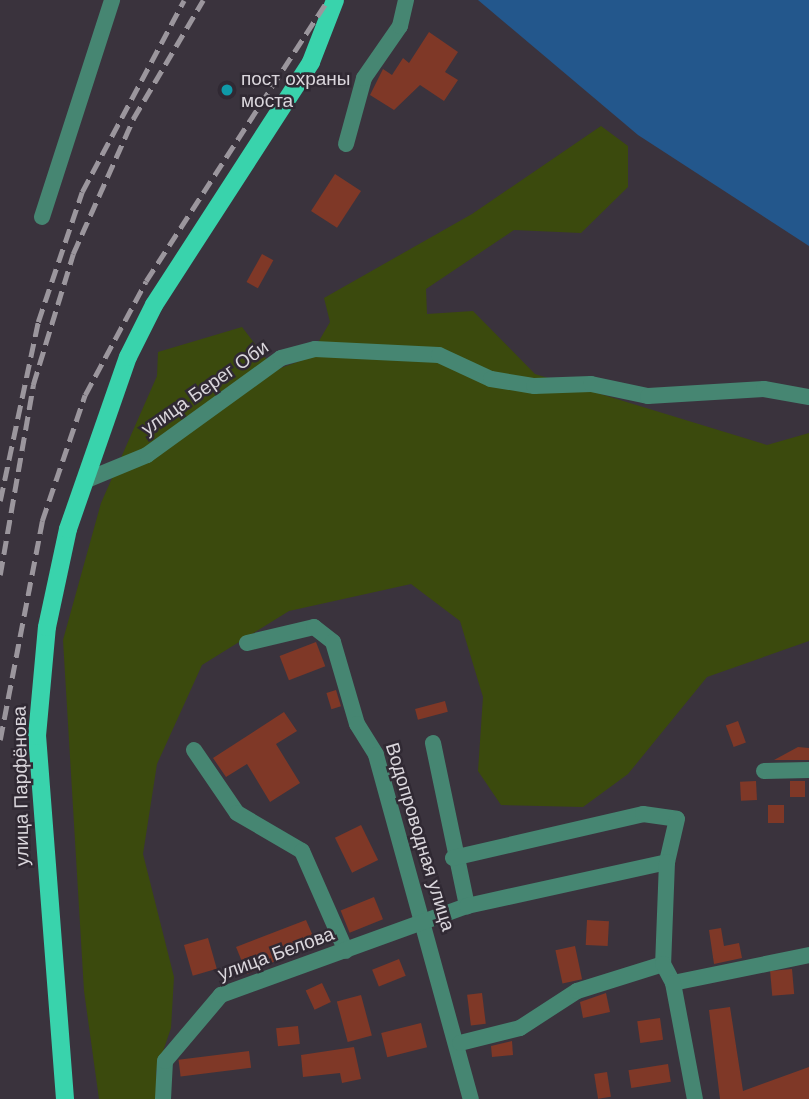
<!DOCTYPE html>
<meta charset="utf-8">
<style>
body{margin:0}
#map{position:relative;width:809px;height:1099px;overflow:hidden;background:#3a333d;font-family:Arial,sans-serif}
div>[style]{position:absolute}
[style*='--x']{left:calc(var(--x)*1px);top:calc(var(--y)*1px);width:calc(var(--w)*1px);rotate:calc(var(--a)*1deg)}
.green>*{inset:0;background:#3b4a0d}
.water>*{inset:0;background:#23578c}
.building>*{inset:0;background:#7f3827;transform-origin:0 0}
.minor>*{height:16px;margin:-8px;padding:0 8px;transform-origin:8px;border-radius:8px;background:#468672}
.major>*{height:18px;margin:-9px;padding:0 9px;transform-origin:9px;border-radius:9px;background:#39d3ac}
.rail>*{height:4.5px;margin-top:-2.25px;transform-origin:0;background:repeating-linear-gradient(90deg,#9b969d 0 14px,transparent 0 21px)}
.dots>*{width:19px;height:19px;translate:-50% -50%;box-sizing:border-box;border:4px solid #302933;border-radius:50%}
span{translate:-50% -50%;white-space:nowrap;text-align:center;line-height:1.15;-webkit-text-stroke:5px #302933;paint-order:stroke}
.poi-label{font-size:19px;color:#dad6dc}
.left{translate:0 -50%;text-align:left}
.street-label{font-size:19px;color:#dad6dc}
</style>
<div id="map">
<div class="green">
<div style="clip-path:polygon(601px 126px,628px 146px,628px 187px,581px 233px,514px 230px,426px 289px,427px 314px,473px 311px,535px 374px,767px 445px,809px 433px,809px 641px,707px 677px,628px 774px,583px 807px,501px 805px,478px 771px,483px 697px,460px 621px,411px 584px,289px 611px,202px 665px,157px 764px,143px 854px,174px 977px,171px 1028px,156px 1072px,159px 1099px,99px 1099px,84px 991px,63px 640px,101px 503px,157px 376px,158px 352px,242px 327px,275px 370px,309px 358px,330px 322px,324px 298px,472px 214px)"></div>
</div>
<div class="water">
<div style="clip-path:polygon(478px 0,809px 0,809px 246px,638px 135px)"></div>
</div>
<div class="building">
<div style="clip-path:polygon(429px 32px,458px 52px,445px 72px,458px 80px,444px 101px,420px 85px,394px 110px,370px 95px,383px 69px,392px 75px,403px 58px,409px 63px)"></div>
<div style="left:335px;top:174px;width:31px;height:44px;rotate:33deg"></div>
<div style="left:262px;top:254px;width:13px;height:32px;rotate:29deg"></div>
<div style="left:316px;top:642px;width:26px;height:39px;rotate:69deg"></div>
<div style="left:336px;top:690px;width:17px;height:10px;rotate:73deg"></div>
<div style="left:445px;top:701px;width:11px;height:31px;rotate:75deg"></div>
<div style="clip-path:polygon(284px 712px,297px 731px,276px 744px,300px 783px,270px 802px,247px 764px,226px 777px,213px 758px)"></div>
<div style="left:738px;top:721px;width:23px;height:13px;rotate:70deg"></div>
<div style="clip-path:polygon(798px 747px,809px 748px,809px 760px,774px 760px)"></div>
<div style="left:756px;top:781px;width:19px;height:16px;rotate:87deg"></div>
<div style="left:790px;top:781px;width:15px;height:16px"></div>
<div style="left:768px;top:805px;width:16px;height:18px"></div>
<div style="left:361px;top:825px;width:39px;height:29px;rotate:64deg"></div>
<div style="left:374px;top:897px;width:24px;height:36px;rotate:68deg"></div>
<div style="clip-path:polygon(306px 920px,316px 943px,247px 974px,236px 947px)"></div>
<div style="left:587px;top:920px;width:22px;height:25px;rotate:3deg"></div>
<div style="clip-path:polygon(721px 928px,724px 946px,739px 943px,742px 958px,714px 964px,709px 930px)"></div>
<div style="left:208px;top:938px;width:32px;height:25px;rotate:74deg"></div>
<div style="left:575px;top:946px;width:34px;height:20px;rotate:78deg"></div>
<div style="left:399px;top:959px;width:18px;height:29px;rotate:68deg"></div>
<div style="left:792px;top:969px;width:25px;height:22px;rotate:85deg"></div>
<div style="left:322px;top:983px;width:21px;height:18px;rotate:65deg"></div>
<div style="left:482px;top:993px;width:31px;height:15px;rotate:83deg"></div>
<div style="clip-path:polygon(606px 993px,610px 1012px,583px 1018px,580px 1002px)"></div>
<div style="left:361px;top:995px;width:42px;height:25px;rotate:75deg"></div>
<div style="clip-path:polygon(730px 1007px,743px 1091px,809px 1067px,809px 1099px,720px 1099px,709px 1010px)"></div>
<div style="left:660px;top:1018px;width:22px;height:23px;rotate:82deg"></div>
<div style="left:421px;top:1023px;width:25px;height:41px;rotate:76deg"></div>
<div style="left:298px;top:1026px;width:18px;height:22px;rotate:84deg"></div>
<div style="clip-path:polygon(512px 1041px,513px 1055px,492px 1057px,491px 1046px)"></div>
<div style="clip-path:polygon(354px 1047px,361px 1079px,342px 1083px,340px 1073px,303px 1077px,301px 1055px)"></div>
<div style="left:249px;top:1051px;width:17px;height:71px;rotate:83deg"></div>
<div style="left:668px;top:1064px;width:18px;height:40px;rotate:81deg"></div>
<div style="left:607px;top:1072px;width:25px;height:13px;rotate:81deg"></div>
</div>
<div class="minor">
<div style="--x:346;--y:144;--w:68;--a:-74.7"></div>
<div style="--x:364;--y:78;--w:63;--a:-55.3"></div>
<div style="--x:400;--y:26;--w:27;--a:-77"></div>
<div style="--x:42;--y:217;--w:228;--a:-72.1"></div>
<div style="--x:84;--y:481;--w:68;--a:-22.4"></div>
<div style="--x:147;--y:455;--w:165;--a:-35.9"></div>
<div style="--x:281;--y:358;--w:35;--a:-15"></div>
<div style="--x:315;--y:349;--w:124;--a:2.8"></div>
<div style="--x:439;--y:355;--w:57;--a:24.8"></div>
<div style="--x:491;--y:379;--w:44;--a:9.2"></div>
<div style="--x:534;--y:386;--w:57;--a:-2"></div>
<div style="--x:591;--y:384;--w:58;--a:11.9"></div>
<div style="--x:648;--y:396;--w:116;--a:-3.5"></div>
<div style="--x:764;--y:389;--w:46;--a:10.1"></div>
<div style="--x:247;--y:643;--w:69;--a:-13.4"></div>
<div style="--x:314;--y:627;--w:24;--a:38"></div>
<div style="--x:333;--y:642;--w:85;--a:73.7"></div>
<div style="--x:357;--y:724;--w:36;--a:58"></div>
<div style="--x:376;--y:755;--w:357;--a:74.6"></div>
<div style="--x:433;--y:743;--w:167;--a:78.2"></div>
<div style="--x:194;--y:750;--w:76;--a:55.7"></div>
<div style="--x:237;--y:813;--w:75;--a:30.3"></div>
<div style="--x:302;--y:851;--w:109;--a:66.3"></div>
<div style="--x:764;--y:771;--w:45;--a:-1.3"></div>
<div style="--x:453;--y:858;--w:195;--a:-13"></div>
<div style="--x:643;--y:814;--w:34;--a:8"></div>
<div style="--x:677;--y:819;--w:44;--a:103.1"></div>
<div style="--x:673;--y:983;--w:139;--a:-11.6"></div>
<div style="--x:460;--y:1043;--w:62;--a:-14"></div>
<div style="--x:520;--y:1028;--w:68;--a:-33"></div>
<div style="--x:577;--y:991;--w:90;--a:-17.4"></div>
<div style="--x:163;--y:1099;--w:38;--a:-87"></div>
<div style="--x:165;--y:1061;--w:87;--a:-49.7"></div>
<div style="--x:221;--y:995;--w:262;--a:-19.9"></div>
<div style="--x:467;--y:906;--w:205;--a:-12.4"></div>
<div style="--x:667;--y:862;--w:102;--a:92.2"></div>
<div style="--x:663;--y:964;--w:21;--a:62"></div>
<div style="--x:673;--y:983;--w:118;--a:79.3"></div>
</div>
<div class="major">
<div style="--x:65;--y:1099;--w:364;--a:-94.4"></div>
<div style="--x:37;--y:736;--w:109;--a:-84.8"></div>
<div style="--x:47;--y:627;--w:100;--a:-77.9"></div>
<div style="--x:68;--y:529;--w:182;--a:-70.8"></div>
<div style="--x:128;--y:357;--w:58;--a:-63.4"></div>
<div style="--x:154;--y:305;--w:289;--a:-57.1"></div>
<div style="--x:311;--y:62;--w:66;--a:-68.8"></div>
</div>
<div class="rail">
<div style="--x:0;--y:501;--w:183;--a:-78"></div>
<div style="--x:38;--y:322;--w:137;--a:-71.3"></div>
<div style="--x:82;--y:192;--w:217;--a:-62"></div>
<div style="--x:0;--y:575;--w:193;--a:-80.1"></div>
<div style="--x:33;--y:385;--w:137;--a:-73"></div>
<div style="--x:73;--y:254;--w:148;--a:-66"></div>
<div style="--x:133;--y:119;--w:138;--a:-59.5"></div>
<div style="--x:0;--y:740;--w:223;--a:-79.1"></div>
<div style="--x:42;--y:521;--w:133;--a:-71.2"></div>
<div style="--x:85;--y:395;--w:129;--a:-61.8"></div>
<div style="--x:146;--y:281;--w:335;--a:-57.1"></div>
</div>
<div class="dots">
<div style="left:227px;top:90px;background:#0f9aa8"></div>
</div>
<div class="poi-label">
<span class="left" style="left:241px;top:90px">пост охраны<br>моста</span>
</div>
<div class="street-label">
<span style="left:205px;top:388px;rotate:-35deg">улица Берег Оби</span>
<span style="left:21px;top:786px;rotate:-91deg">улица Парфёнова</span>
<span style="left:420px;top:837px;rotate:73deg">Водопроводная улица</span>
<span style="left:276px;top:954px;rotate:-20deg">улица Белова</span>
</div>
</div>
